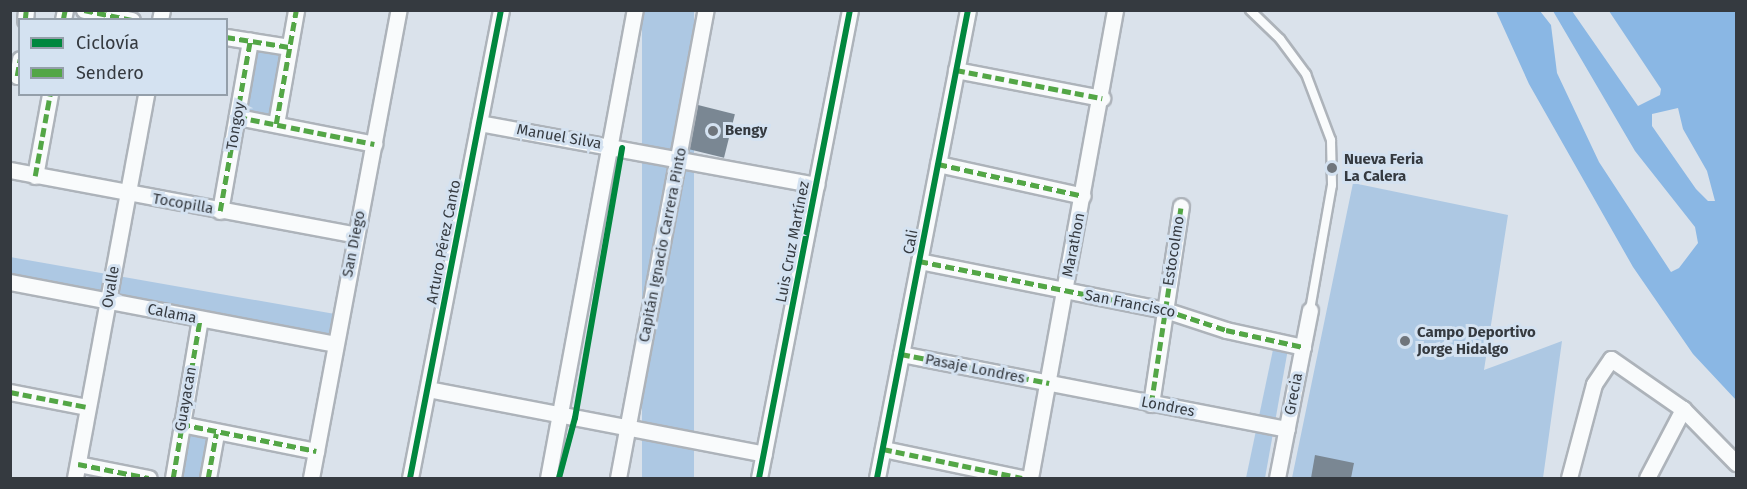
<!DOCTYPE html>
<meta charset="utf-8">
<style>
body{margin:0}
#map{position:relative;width:1747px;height:489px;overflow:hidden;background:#dae2eb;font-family:"Fira Sans",sans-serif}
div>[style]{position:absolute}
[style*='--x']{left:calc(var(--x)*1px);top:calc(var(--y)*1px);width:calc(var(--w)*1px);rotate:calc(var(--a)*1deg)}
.green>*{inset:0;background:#adc8e3;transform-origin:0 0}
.water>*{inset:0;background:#8ab7e4}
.building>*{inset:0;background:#7a8793;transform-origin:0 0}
.roads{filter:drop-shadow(2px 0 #adb3ba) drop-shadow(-2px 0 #adb3ba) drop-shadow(0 2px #adb3ba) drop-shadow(0 -2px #adb3ba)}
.lane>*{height:8px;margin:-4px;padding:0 4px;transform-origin:4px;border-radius:4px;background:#f9fbfc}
.street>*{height:15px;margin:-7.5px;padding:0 7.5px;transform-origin:7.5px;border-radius:7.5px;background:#f9fbfc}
.quiet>*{height:4.5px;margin-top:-2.25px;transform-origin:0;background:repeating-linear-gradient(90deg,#53a646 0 9px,transparent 0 13.5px)}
.cycleway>*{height:6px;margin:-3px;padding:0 3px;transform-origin:3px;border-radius:3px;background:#00873e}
.dots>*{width:16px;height:16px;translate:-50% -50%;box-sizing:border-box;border:3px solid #d4e2f1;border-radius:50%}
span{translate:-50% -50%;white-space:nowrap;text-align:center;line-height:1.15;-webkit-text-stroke:6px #d4e2f1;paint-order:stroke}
.street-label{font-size:15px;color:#353a40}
.poi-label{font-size:15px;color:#353a40;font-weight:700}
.left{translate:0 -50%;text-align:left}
.frame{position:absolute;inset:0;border:12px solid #353a40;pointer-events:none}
.legend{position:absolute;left:18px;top:18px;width:210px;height:78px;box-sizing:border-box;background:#d4e2f1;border:2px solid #949faa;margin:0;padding:8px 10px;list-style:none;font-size:18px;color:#353a40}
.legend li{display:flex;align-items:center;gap:12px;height:30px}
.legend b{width:30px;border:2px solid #949faa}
</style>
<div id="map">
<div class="green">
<div style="left:642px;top:11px;width:52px;height:475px"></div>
<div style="left:253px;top:48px;width:28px;height:66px;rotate:10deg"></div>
<div style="clip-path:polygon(1353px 183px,1508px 215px,1484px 370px,1562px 341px,1543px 478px,1292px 478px)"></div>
<div style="clip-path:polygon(10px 257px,335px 314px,331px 334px,11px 275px)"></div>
<div style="clip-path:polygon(1274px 345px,1288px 349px,1265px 478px,1246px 478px)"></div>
<div style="clip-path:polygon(186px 432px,211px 438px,204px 478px,180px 478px)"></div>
</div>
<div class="water">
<div style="clip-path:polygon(evenodd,1496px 11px,1540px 11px,1551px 25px,1557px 73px,1599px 162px,1671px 272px,1679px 268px,1698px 243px,1695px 227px,1635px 151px,1553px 11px,1572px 11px,1638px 106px,1660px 95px,1661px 89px,1609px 11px,1736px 11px,1736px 400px,1693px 354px,1633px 267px,1529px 84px,1496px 11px,1678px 108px,1683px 129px,1707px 171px,1715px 201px,1708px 201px,1696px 189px,1652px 126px,1652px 114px,1678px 108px)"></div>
</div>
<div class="building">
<div style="left:698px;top:105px;width:38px;height:45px;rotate:14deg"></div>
<div style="clip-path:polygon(1315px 455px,1354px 463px,1351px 478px,1311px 478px)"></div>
</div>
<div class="roads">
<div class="lane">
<div style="--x:1250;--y:10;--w:42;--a:44"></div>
<div style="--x:1280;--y:39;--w:44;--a:53.4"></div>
<div style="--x:1306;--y:74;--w:71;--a:69.3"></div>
<div style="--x:1331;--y:140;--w:45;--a:88.7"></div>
<div style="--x:1332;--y:185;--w:127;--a:100"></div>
</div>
<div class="street">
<div style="--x:84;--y:10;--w:49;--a:11.8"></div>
<div style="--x:25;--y:20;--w:10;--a:-84"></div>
<div style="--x:63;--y:20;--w:10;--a:-79"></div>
<div style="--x:160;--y:20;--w:10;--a:-79"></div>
<div style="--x:226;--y:37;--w:64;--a:9"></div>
<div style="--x:956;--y:70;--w:149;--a:10.9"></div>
<div style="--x:17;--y:76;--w:17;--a:-80"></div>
<div style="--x:238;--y:117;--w:139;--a:11.2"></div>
<div style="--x:479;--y:123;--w:343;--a:10.4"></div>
<div style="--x:276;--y:124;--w:116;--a:-80"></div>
<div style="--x:938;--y:164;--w:148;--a:12.4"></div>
<div style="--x:10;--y:170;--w:352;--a:10.6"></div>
<div style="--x:35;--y:176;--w:83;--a:-79.6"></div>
<div style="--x:220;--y:211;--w:173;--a:-80"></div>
<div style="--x:919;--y:261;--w:251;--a:11.3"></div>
<div style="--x:1165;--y:310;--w:64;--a:18.2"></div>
<div style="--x:1226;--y:330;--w:79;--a:12.4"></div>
<div style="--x:10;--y:282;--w:330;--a:10.8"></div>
<div style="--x:901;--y:354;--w:393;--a:11"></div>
<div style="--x:428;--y:389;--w:342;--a:10.9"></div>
<div style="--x:10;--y:392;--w:78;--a:11"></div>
<div style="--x:1151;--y:404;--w:200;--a:-81.4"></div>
<div style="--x:181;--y:424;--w:138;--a:11.3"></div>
<div style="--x:883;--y:449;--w:142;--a:11.8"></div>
<div style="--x:78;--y:464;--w:72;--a:11.2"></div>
<div style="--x:75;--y:478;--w:391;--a:-79.5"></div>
<div style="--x:173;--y:478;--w:161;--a:-80.4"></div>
<div style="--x:208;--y:478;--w:45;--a:-79.7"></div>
<div style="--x:311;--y:478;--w:476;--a:-79.4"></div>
<div style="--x:410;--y:478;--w:477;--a:-79"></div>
<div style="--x:548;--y:478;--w:476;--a:-79.5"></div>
<div style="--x:618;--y:478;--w:476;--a:-79.4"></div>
<div style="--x:759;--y:478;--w:477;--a:-79"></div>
<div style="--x:877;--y:478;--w:477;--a:-79"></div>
<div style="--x:1030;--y:478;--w:476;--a:-79.7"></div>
<div style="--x:1277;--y:478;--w:171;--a:-78.9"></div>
<div style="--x:1569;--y:478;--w:97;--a:-75.1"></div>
<div style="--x:1594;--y:384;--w:30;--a:-56"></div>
<div style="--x:1611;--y:359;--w:88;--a:34.8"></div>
<div style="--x:1683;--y:409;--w:76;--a:45.5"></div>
<div style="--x:1647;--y:478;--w:78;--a:-62.4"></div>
</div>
</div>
<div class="quiet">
<div style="--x:84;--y:10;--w:49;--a:11.8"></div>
<div style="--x:25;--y:20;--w:10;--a:-84"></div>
<div style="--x:63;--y:20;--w:10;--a:-79"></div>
<div style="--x:226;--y:37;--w:64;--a:9"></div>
<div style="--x:956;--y:70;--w:149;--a:10.9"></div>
<div style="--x:17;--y:76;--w:17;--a:-80"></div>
<div style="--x:238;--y:117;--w:139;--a:11.2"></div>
<div style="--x:276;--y:124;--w:116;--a:-80"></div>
<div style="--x:938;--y:164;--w:148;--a:12.4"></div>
<div style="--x:35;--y:176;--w:83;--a:-79.6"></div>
<div style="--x:220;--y:211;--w:173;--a:-80"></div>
<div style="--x:919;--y:261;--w:251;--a:11.3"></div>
<div style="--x:1165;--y:310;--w:64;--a:18.2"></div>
<div style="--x:1226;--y:330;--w:79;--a:12.4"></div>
<div style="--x:901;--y:354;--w:151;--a:11.1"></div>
<div style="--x:10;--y:392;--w:78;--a:11"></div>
<div style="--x:1151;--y:404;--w:200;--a:-81.4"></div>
<div style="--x:181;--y:424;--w:138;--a:11.3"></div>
<div style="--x:883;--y:449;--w:142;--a:11.8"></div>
<div style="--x:78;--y:464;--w:72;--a:11.2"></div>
<div style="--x:173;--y:478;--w:161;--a:-80.4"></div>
<div style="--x:208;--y:478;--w:45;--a:-79.7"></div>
</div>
<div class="cycleway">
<div style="--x:410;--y:478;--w:477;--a:-79"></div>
<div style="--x:559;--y:478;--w:62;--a:-75.1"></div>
<div style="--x:575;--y:418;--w:274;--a:-80.1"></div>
<div style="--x:759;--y:478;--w:477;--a:-79"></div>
<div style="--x:877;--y:478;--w:477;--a:-79"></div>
</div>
<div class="dots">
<div style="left:713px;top:131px;background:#6f757c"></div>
<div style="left:1332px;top:168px;background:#6f757c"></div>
<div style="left:1405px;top:341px;background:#6f757c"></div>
</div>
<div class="street-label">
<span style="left:236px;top:126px;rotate:-80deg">Tongoy</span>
<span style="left:559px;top:137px;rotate:10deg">Manuel Silva</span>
<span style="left:183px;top:204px;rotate:10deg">Tocopilla</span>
<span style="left:444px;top:242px;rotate:-79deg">Arturo Pérez Canto</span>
<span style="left:793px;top:242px;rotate:-79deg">Luis Cruz Martínez</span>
<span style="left:911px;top:242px;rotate:-79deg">Cali</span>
<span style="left:354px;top:244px;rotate:-79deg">San Diego</span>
<span style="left:663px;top:245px;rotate:-79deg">Capitán Ignacio Carrera Pinto</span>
<span style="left:1074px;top:245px;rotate:-79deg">Marathon</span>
<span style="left:1174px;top:251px;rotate:-81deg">Estocolmo</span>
<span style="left:111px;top:287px;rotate:-80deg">Ovalle</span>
<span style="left:1130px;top:304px;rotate:11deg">San Francisco</span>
<span style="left:172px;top:314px;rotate:11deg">Calama</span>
<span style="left:975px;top:369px;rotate:11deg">Pasaje Londres</span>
<span style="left:1294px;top:394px;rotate:-79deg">Grecia</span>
<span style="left:186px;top:399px;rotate:-80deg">Guayacan</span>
<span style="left:1168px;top:407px;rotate:11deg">Londres</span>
</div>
<div class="poi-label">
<span class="left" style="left:725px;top:131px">Bengy</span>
<span class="left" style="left:1344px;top:168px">Nueva Feria<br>La Calera</span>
<span class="left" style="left:1417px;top:341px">Campo Deportivo<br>Jorge Hidalgo</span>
</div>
<div class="frame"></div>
<ul class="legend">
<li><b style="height:8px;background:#00873e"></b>Ciclovía</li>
<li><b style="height:8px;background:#53a646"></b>Sendero</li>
</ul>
</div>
